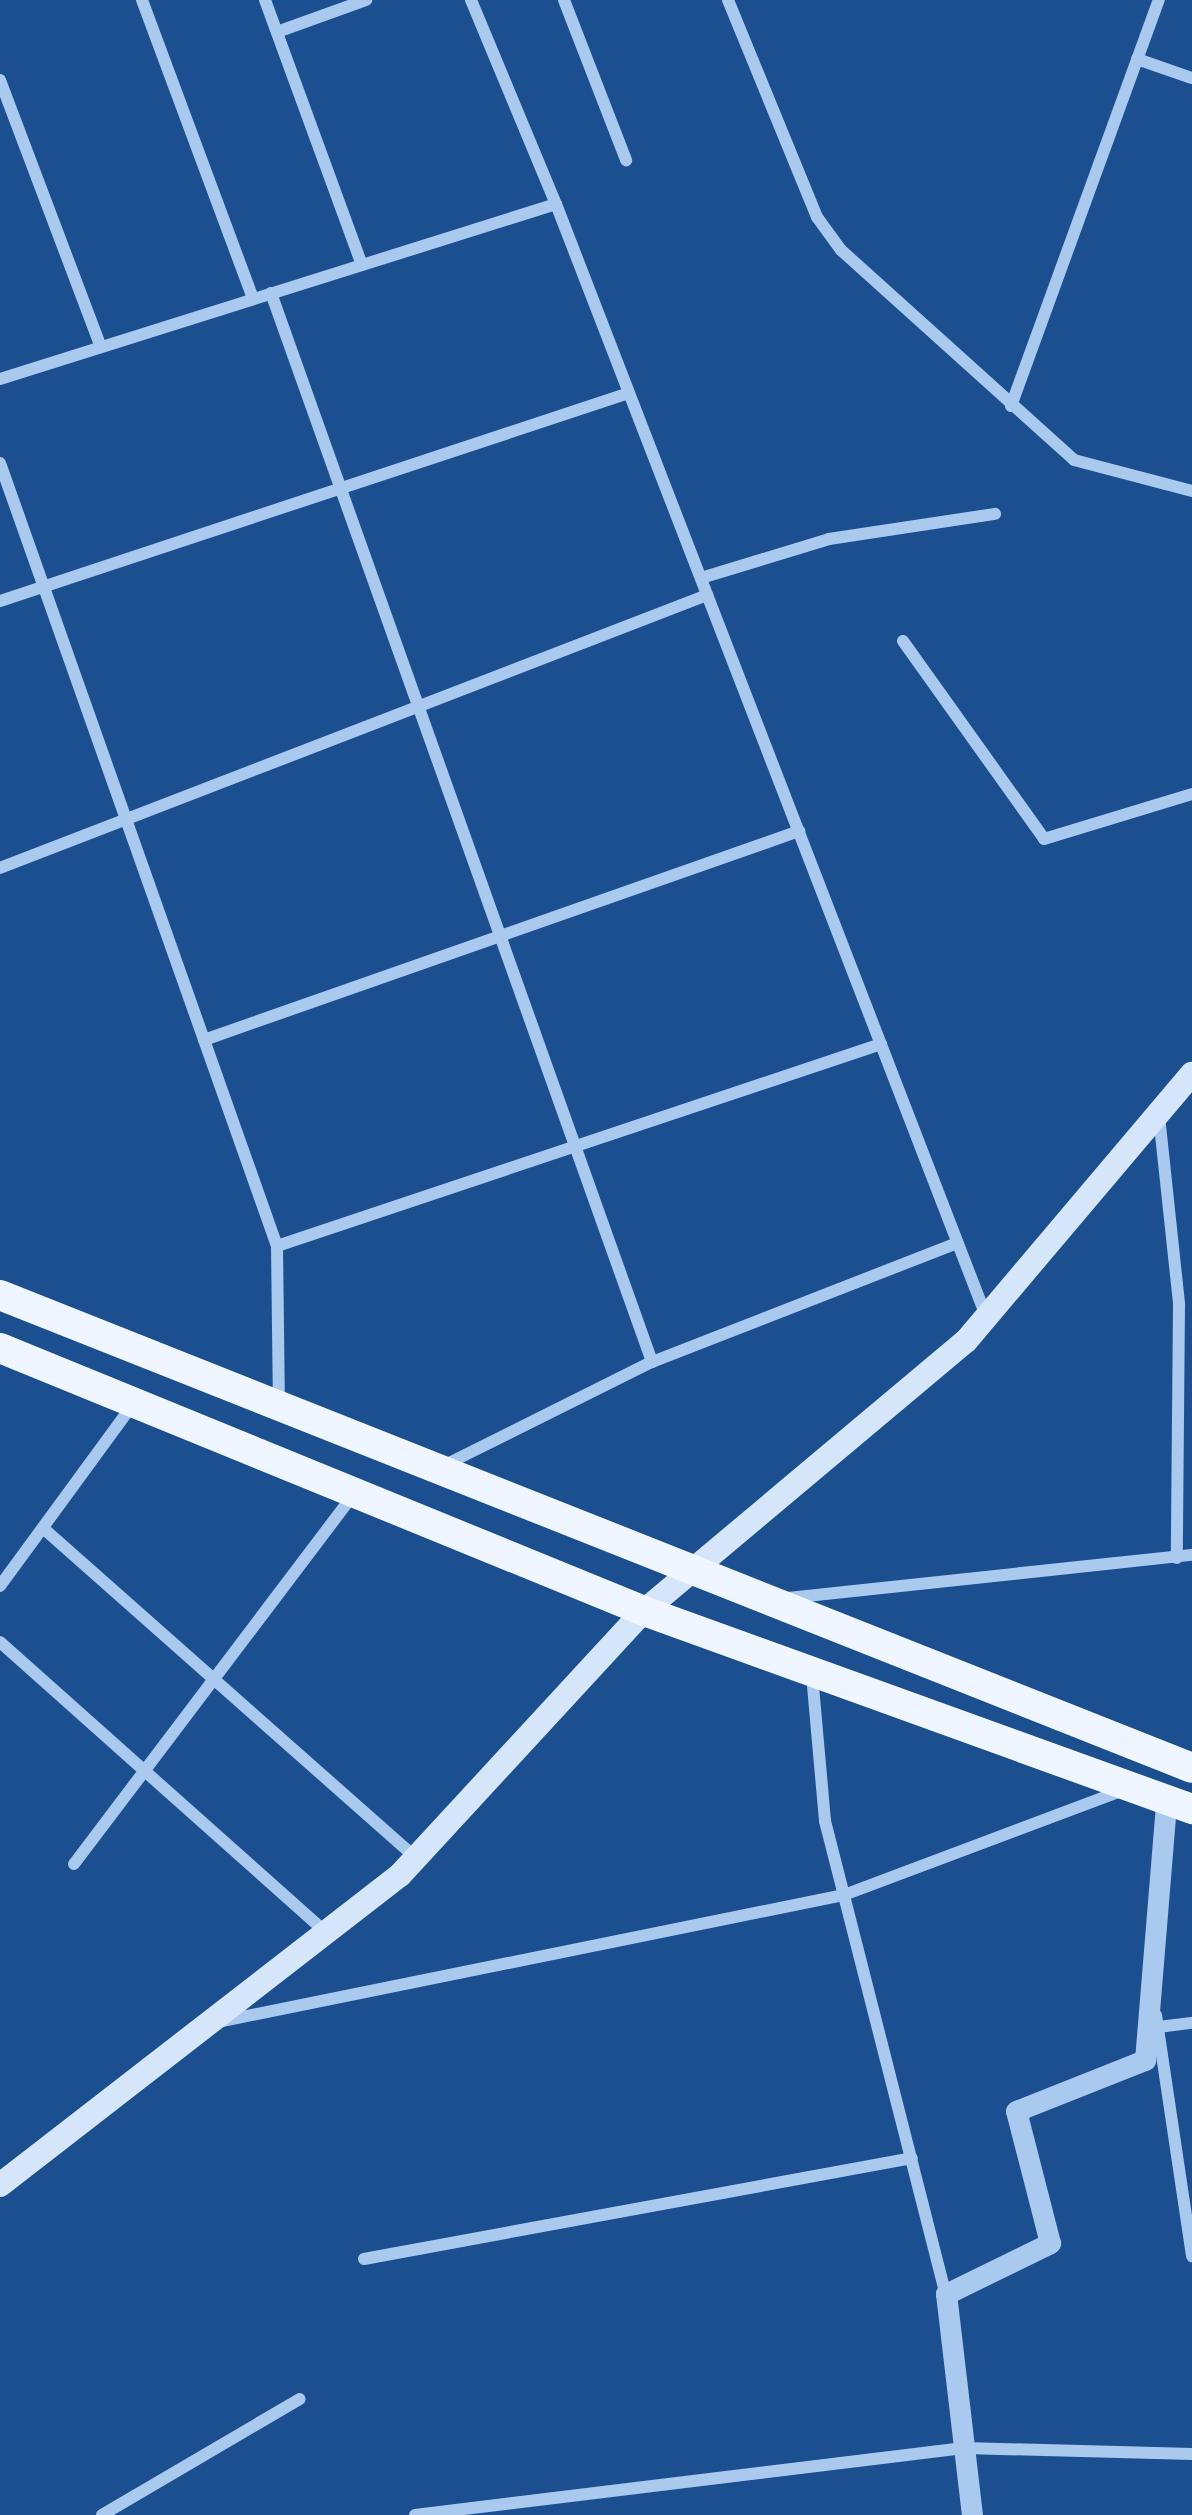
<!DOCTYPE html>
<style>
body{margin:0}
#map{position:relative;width:1192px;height:2515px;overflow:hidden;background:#1b4f8f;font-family:"Archivo Narrow",sans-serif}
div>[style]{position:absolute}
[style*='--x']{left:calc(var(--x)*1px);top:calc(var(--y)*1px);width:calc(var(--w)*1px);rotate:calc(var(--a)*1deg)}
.minor>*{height:12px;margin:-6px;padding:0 6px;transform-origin:6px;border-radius:6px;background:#a9c9ee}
.tertiary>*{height:21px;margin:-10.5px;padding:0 10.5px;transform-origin:10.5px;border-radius:10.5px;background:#a9c9ee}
.secondary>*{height:24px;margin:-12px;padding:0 12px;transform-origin:12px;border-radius:12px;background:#d6e6fa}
.primary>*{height:30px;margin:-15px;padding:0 15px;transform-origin:15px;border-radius:15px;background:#f0f6ff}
span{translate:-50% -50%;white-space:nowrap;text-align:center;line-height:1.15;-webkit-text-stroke:9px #1b4f8f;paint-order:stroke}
</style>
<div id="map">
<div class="minor">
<div style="--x:142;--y:0;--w:319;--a:69.6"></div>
<div style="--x:265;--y:0;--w:282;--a:69.9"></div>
<div style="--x:471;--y:0;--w:221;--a:67.4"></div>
<div style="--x:564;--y:0;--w:172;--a:68.8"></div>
<div style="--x:728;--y:0;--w:235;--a:67.7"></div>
<div style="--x:817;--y:217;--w:41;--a:54"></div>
<div style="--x:841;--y:250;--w:314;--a:42"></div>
<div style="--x:1074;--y:460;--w:122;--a:14.7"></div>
<div style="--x:277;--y:32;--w:95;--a:-19.8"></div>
<div style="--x:1137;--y:59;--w:58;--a:19.1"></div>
<div style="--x:0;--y:80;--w:285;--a:69.3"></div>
<div style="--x:271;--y:293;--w:1135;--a:70.38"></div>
<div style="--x:0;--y:379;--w:583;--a:-17.47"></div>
<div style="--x:556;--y:204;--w:1192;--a:68.86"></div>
<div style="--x:1011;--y:406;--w:432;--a:-70"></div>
<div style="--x:0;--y:463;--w:831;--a:70.52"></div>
<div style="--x:277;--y:1246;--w:155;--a:89.3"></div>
<div style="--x:701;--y:578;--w:134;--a:-16.9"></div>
<div style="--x:829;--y:539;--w:168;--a:-8.6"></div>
<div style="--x:0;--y:601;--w:662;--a:-18.3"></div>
<div style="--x:903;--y:641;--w:243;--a:54.5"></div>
<div style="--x:1044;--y:839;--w:155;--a:-16.9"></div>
<div style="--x:0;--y:868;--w:758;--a:-21.11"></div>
<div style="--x:204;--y:1040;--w:631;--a:-19.35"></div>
<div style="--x:1159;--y:1116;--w:189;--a:83.9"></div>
<div style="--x:1179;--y:1304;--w:254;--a:90.5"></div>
<div style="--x:277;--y:1246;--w:637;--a:-18.49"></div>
<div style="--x:445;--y:1465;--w:231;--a:-26.5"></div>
<div style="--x:652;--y:1362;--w:328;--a:-21.3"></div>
<div style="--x:43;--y:1528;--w:497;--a:41.5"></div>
<div style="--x:0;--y:1586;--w:227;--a:-53.8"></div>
<div style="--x:788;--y:1598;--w:406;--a:-6.1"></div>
<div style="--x:0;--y:1642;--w:436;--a:41.7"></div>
<div style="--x:812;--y:1675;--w:147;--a:84.9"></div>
<div style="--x:825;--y:1821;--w:488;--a:75.7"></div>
<div style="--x:74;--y:1864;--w:460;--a:-52.9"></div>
<div style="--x:1156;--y:2015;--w:244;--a:81.5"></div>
<div style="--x:222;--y:2021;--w:635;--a:-11.45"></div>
<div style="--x:844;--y:1895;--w:299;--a:-20.6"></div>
<div style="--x:1158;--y:2027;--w:34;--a:-7"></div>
<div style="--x:364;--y:2259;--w:557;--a:-10.44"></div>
<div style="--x:102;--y:2515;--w:229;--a:-30.4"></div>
<div style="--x:415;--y:2515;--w:553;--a:-6.96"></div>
<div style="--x:964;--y:2448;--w:228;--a:1.5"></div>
</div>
<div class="tertiary">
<div style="--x:972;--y:2515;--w:223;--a:-96.7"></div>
<div style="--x:946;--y:2294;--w:116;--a:-26.1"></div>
<div style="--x:1050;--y:2243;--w:136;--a:-104.4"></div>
<div style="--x:1016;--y:2111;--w:139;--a:-21.6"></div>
<div style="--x:1145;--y:2060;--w:259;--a:-85.3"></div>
</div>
<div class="secondary">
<div style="--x:0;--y:2185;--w:506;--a:-37.78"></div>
<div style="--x:400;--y:1875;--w:359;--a:-47.3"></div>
<div style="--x:644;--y:1611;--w:420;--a:-40"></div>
<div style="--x:966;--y:1341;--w:350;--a:-49.8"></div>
</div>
<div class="primary">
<div style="--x:0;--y:1295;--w:1282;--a:21.64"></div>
<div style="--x:0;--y:1348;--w:696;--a:22.21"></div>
<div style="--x:644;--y:1611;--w:583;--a:19.87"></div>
</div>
</div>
